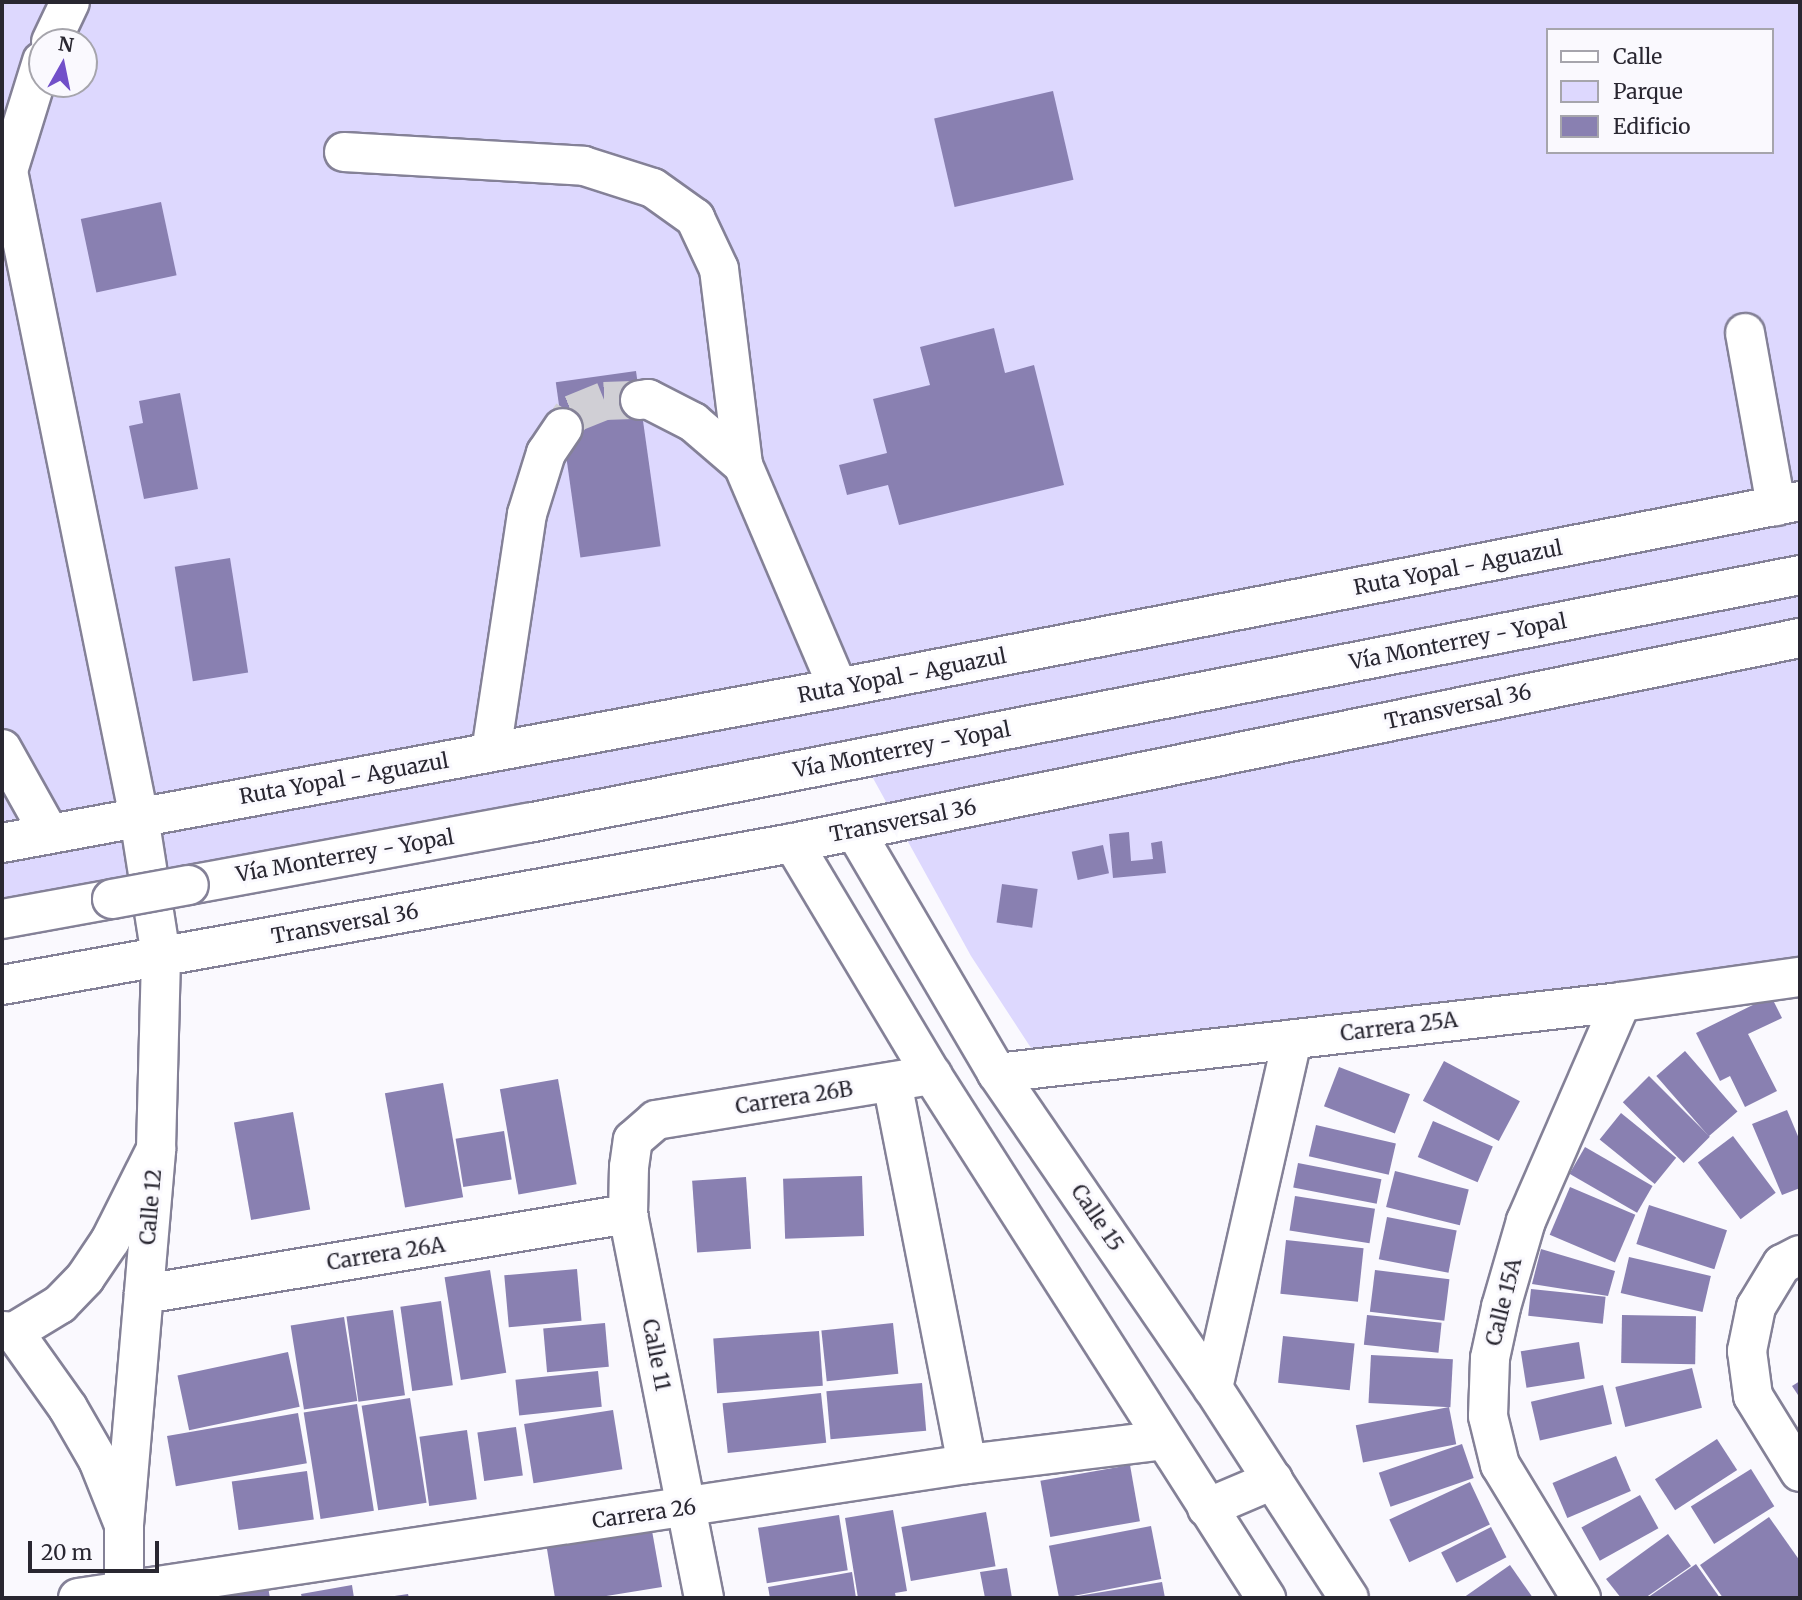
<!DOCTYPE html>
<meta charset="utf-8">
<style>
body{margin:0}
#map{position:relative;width:1802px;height:1600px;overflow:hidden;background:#faf9fe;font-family:Merriweather,serif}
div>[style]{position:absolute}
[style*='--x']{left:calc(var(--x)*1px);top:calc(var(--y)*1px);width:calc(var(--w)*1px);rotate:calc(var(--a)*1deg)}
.green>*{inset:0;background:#ddd8fe}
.building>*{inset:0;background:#8980b1;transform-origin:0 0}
.minor-tunnel>*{height:38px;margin-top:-19px;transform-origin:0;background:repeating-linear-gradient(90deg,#d0cfd5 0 38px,transparent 0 57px)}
.roads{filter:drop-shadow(2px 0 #848197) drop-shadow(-2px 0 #848197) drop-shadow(0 2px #848197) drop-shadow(0 -2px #848197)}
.minor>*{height:38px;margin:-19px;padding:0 19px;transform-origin:19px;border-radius:19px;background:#fff}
.major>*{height:38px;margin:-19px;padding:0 19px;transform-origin:19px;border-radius:19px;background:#fff}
.highway>*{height:38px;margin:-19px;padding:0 19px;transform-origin:19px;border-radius:19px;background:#fff}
.bridges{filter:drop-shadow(2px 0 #848197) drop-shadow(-2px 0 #848197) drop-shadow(0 2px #848197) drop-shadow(0 -2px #848197)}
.highway-bridge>*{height:38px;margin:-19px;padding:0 19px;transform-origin:19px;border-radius:19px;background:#fff}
span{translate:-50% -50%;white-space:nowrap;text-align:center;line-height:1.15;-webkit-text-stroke:6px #faf9fe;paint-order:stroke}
.street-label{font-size:21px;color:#292731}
.frame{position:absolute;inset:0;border:4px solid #292731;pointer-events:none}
.legend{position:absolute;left:1546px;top:28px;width:228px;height:126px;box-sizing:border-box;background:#faf9fe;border:2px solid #a6a5ac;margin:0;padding:9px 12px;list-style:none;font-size:21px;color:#292731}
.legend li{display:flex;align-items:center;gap:14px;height:35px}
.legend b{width:35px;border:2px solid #a6a5ac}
.north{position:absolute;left:28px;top:28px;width:70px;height:70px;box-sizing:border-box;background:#faf9fe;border:2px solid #a6a5ac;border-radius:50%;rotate:9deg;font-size:19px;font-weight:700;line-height:28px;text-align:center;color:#292731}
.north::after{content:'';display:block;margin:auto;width:24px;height:32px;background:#7250c9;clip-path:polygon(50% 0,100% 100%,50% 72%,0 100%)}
.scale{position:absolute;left:28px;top:1541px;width:131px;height:32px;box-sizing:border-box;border:4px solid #292731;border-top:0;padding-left:9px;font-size:21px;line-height:24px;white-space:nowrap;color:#292731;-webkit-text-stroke:5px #faf9fe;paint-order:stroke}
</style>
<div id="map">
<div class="green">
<div style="clip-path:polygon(evenodd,2px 2px,1800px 2px,1800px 958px,1295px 1024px,1033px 1051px,971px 956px,863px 760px,2px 921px,2px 2px,1548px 30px,1772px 30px,1772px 152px,1548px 152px,1548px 30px,2px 2px,42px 42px,84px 42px,84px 84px,42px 84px,42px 42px)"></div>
</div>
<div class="building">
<div style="left:1053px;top:91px;width:91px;height:122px;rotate:77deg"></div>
<div style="left:161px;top:202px;width:75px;height:82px;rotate:78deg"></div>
<div style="clip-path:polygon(994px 328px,1005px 373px,1034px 365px,1064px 485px,899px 525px,888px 485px,847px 495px,839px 465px,887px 453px,873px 399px,930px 385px,920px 347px)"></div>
<div style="left:636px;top:371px;width:177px;height:81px;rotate:82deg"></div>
<div style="clip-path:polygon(180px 393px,198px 489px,144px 499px,129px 426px,143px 423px,139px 401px)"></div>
<div style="left:230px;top:558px;width:116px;height:56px;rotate:81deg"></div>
<div style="clip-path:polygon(1129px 832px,1131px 861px,1153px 859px,1151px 843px,1162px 841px,1166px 873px,1113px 878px,1109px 834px)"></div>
<div style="left:1103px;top:845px;width:29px;height:32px;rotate:78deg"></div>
<div style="left:1002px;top:884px;width:36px;height:39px;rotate:8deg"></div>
<div style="clip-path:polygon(1771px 996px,1782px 1018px,1748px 1034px,1777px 1091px,1745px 1107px,1730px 1076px,1720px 1081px,1696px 1033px)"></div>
<div style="left:1685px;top:1051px;width:80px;height:38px;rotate:49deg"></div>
<div style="left:1444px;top:1061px;width:86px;height:45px;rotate:28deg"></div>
<div style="left:1339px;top:1067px;width:76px;height:42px;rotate:21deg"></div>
<div style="left:1649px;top:1076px;width:86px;height:37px;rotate:45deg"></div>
<div style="left:558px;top:1079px;width:107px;height:59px;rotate:80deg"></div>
<div style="left:443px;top:1083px;width:116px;height:59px;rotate:80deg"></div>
<div style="clip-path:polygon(1787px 1110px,1800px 1141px,1800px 1188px,1782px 1195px,1752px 1124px)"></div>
<div style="left:293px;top:1112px;width:99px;height:60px;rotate:80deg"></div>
<div style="left:1621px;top:1113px;width:71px;height:34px;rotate:39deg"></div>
<div style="left:1433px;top:1121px;width:65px;height:39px;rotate:23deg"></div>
<div style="left:1316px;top:1125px;width:82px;height:32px;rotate:13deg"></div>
<div style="left:504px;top:1131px;width:49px;height:49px;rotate:81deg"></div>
<div style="left:1733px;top:1136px;width:71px;height:44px;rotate:53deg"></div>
<div style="left:1585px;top:1147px;width:78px;height:31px;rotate:30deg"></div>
<div style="left:1298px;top:1163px;width:85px;height:25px;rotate:11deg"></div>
<div style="left:1395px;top:1171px;width:76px;height:37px;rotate:14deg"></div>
<div style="left:862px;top:1176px;width:60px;height:79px;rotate:88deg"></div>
<div style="left:746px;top:1177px;width:72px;height:54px;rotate:86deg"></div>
<div style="left:1570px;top:1187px;width:71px;height:52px;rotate:23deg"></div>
<div style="left:1295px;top:1196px;width:81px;height:35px;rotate:9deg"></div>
<div style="left:1649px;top:1205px;width:82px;height:41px;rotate:18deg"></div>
<div style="left:1387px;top:1217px;width:71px;height:43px;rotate:11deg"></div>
<div style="left:1286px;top:1240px;width:78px;height:54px;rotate:6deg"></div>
<div style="clip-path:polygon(1541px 1249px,1615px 1271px,1608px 1296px,1532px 1284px)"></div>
<div style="left:1629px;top:1257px;width:84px;height:37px;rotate:13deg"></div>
<div style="left:577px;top:1269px;width:52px;height:73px;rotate:85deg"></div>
<div style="left:490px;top:1270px;width:104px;height:46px;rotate:81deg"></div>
<div style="left:1375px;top:1270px;width:75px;height:42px;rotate:7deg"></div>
<div style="left:1531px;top:1289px;width:75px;height:27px;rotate:6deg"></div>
<div style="left:441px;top:1301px;width:85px;height:41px;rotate:82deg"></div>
<div style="left:393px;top:1310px;width:86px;height:47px;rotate:82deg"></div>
<div style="left:1367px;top:1315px;width:75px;height:30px;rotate:6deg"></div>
<div style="left:1622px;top:1315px;width:74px;height:48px;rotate:1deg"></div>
<div style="left:344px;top:1317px;width:85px;height:54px;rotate:81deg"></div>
<div style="left:605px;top:1323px;width:44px;height:62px;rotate:85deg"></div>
<div style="left:893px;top:1323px;width:51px;height:72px;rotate:84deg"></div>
<div style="left:819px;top:1331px;width:55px;height:106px;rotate:86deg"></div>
<div style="left:1283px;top:1336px;width:72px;height:47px;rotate:6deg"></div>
<div style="left:1579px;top:1342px;width:37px;height:59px;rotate:81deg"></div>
<div style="left:288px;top:1352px;width:56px;height:113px;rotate:78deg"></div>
<div style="left:1371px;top:1355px;width:82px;height:48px;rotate:3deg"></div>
<div style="left:1692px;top:1368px;width:41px;height:79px;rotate:76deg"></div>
<div style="left:598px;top:1371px;width:36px;height:83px;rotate:84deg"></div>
<div style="clip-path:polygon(1800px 1381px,1800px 1398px,1792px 1386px)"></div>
<div style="left:922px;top:1383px;width:48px;height:96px;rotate:85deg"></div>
<div style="left:1603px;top:1385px;width:40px;height:74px;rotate:77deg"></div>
<div style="left:821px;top:1393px;width:50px;height:99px;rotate:84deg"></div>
<div style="left:410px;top:1398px;width:106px;height:49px;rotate:81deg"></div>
<div style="left:357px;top:1404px;width:108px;height:54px;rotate:81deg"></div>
<div style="left:1449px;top:1407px;width:38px;height:95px;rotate:79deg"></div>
<div style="left:613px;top:1410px;width:60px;height:90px;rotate:81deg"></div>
<div style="left:298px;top:1413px;width:51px;height:133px;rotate:80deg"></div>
<div style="left:516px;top:1427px;width:49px;height:39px;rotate:82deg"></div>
<div style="left:467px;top:1430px;width:70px;height:48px;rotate:82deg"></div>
<div style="left:1717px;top:1439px;width:37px;height:74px;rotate:57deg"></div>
<div style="left:1462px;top:1444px;width:36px;height:88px;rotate:71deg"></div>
<div style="left:1616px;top:1456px;width:38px;height:69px;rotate:67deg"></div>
<div style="left:1130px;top:1465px;width:57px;height:91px;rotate:80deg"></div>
<div style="left:1751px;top:1469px;width:44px;height:71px;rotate:58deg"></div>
<div style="left:307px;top:1471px;width:49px;height:76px;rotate:82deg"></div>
<div style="left:1470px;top:1482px;width:47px;height:89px;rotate:65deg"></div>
<div style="left:1640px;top:1495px;width:38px;height:67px;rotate:61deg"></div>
<div style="clip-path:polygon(893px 1510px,907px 1591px,895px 1593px,896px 1598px,858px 1598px,845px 1518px)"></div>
<div style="left:986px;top:1512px;width:55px;height:86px;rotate:80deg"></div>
<div style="left:839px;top:1515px;width:56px;height:82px;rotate:81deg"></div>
<div style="clip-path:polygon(1769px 1517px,1800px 1561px,1800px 1598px,1723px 1598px,1700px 1565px)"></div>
<div style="clip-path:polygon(651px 1525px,662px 1587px,594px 1598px,555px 1598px,546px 1543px)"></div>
<div style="left:1151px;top:1526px;width:54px;height:104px;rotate:79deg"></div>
<div style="left:1491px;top:1527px;width:34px;height:56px;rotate:63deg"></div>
<div style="clip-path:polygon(1668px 1534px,1691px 1566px,1645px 1598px,1621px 1598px,1606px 1579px)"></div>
<div style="clip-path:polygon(1696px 1564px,1720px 1598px,1647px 1598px)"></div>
<div style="clip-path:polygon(1510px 1565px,1533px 1598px,1463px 1598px)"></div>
<div style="clip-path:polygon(1007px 1568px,1012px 1598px,985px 1598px,980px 1572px)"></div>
<div style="clip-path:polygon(852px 1572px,856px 1598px,770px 1598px,768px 1587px)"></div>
<div style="clip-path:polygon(1162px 1582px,1165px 1598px,1072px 1598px,1072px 1597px)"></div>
<div style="clip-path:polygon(352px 1585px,354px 1598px,302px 1598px,301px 1594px)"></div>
<div style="clip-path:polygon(268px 1587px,270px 1598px,223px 1598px,223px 1595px)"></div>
<div style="clip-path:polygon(408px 1594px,409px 1598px,388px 1598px,388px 1597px)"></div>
</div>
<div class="minor-tunnel">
<div style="--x:563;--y:428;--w:17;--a:-57"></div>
<div style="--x:572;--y:414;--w:35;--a:-22"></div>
<div style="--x:604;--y:401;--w:36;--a:-2"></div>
</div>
<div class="roads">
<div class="minor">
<div style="--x:51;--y:42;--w:44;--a:-64.6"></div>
<div style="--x:42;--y:61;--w:115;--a:107.2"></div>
<div style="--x:8;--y:171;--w:659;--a:78.54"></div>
<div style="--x:344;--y:152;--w:240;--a:3.3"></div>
<div style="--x:584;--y:166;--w:72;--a:17.7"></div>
<div style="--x:653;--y:188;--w:52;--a:35.5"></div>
<div style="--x:695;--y:218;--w:56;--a:64.8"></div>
<div style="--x:719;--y:269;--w:197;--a:83"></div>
<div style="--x:1745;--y:333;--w:176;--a:79.8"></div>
<div style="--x:640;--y:400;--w:8;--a:-7"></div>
<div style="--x:648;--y:399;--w:51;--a:27.1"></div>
<div style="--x:693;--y:422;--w:66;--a:40.7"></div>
<div style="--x:743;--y:465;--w:242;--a:66.9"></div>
<div style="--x:2;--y:749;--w:96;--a:60.8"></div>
<div style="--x:491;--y:752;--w:241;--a:-81.4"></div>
<div style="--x:527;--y:514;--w:64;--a:-72.7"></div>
<div style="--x:546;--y:453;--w:30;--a:-56"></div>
<div style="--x:855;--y:831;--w:281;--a:59.6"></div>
<div style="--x:997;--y:1073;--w:382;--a:55.6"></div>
<div style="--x:1213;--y:1388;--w:250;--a:57.1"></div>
<div style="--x:2;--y:843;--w:850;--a:-10.5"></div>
<div style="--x:838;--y:688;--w:980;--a:-11"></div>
<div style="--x:793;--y:843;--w:270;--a:59.1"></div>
<div style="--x:932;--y:1075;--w:621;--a:57.44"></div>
<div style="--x:2;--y:985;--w:804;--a:-10.18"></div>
<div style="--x:793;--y:843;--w:1028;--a:-11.51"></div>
<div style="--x:997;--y:1073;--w:628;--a:-6.49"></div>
<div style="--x:1621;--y:1002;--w:181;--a:-8"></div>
<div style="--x:892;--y:1082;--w:389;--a:78.9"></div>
<div style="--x:1800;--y:1255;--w:20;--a:153"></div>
<div style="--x:1782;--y:1264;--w:50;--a:121.2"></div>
<div style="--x:1756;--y:1307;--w:45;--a:101.6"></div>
<div style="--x:1747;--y:1351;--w:45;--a:82.4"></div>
<div style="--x:1753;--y:1396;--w:89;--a:58.3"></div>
<div style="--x:144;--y:1294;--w:491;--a:-9.4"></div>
<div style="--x:2;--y:1331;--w:12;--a:5"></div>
<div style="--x:14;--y:1332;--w:54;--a:-31.3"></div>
<div style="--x:60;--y:1304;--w:36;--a:-46"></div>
<div style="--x:85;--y:1278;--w:45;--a:-56"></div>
<div style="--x:110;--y:1241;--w:103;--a:-63.4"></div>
<div style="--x:14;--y:1332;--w:93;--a:54.6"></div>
<div style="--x:68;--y:1408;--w:60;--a:60"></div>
<div style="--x:98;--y:1460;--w:70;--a:68.2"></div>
<div style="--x:1213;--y:1388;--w:357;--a:-77.2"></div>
<div style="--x:1207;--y:1508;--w:72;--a:-23"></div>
<div style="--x:78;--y:1598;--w:899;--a:-8.57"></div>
<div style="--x:967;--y:1464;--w:198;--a:-6.9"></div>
<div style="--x:704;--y:1598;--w:391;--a:-101.2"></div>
<div style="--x:628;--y:1214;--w:47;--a:-88.8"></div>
<div style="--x:629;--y:1167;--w:27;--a:-82"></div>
<div style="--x:633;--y:1140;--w:30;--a:-41"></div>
<div style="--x:656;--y:1120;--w:280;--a:-9.3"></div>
<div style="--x:1581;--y:1598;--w:156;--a:-121.3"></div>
<div style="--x:1500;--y:1465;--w:50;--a:-103.8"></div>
<div style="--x:1488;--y:1416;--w:58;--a:-88"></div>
<div style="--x:1490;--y:1358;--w:52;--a:-77.8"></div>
<div style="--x:1501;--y:1307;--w:90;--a:-73.8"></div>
<div style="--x:1526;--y:1221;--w:239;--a:-66.5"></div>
</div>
<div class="major">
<div style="--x:124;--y:1598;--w:73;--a:-90"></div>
<div style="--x:124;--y:1525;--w:377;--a:-85.1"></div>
<div style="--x:156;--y:1149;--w:193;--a:-88.5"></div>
<div style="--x:161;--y:956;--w:141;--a:-99"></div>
</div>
<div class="highway">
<div style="--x:189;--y:885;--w:345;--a:-10.4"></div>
<div style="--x:528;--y:823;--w:1296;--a:-11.03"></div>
<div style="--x:2;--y:919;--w:112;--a:-10.3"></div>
</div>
</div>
<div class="bridges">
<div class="highway-bridge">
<div style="--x:112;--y:899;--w:78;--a:-10.3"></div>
</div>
</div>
<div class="street-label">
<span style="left:1458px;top:568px;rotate:-11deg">Ruta Yopal - Aguazul</span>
<span style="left:1458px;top:642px;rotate:-11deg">Vía Monterrey - Yopal</span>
<span style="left:902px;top:676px;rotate:-11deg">Ruta Yopal - Aguazul</span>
<span style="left:1458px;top:707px;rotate:-12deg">Transversal 36</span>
<span style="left:902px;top:750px;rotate:-11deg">Vía Monterrey - Yopal</span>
<span style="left:344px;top:779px;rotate:-10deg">Ruta Yopal - Aguazul</span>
<span style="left:903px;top:821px;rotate:-11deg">Transversal 36</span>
<span style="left:345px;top:856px;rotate:-10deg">Vía Monterrey - Yopal</span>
<span style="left:345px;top:924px;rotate:-10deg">Transversal 36</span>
<span style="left:1399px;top:1027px;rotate:-7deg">Carrera 25A</span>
<span style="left:794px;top:1098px;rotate:-9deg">Carrera 26B</span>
<span style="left:151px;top:1207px;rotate:-85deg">Calle 12</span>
<span style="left:1097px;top:1218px;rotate:56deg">Calle 15</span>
<span style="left:386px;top:1254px;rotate:-9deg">Carrera 26A</span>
<span style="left:1504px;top:1302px;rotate:-76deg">Calle 15A</span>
<span style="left:656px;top:1355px;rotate:79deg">Calle 11</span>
<span style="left:644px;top:1514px;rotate:-8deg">Carrera 26</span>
</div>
<div class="frame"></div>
<ul class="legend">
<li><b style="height:9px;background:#fff"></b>Calle</li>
<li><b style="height:19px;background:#ddd8fe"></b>Parque</li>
<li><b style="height:19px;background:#8980b1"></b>Edificio</li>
</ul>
<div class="north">N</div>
<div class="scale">20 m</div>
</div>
